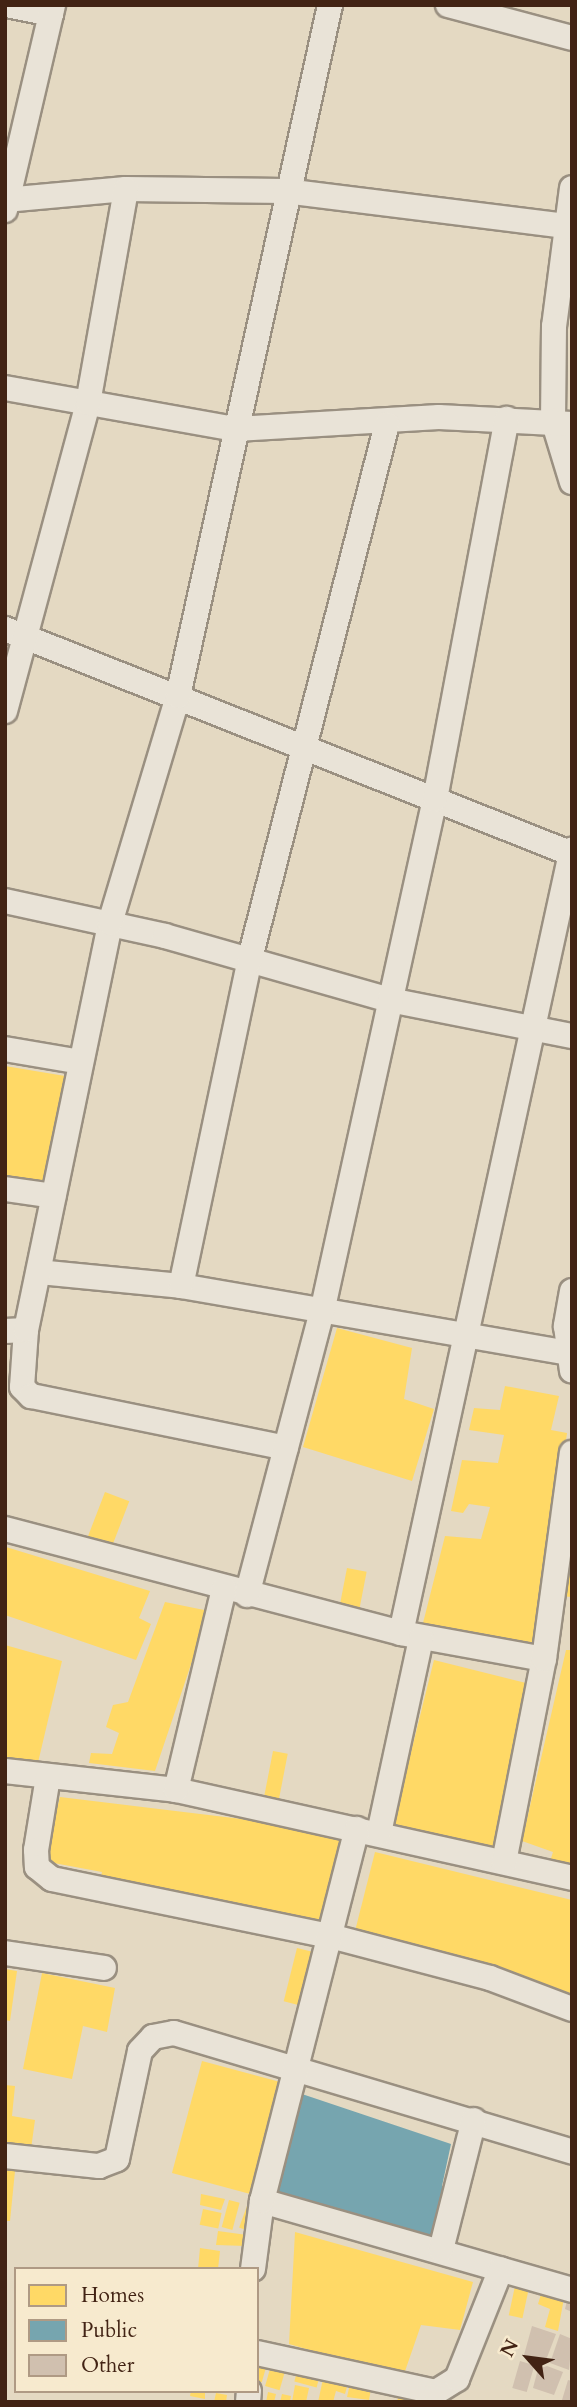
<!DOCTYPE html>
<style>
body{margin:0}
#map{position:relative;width:577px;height:2407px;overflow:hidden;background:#e4d9c2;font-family:Cardo,serif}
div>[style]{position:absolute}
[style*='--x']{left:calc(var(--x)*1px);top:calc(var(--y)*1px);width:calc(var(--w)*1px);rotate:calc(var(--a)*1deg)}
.homes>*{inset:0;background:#ffd966;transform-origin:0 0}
.public>*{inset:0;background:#76a5af}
.building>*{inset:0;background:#d0c0af;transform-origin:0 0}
.roads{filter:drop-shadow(2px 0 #9a9081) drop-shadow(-2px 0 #9a9081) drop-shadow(0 2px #9a9081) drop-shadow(0 -2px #9a9081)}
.minor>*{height:24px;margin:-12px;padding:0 12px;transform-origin:12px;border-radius:12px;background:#e9e3d7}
span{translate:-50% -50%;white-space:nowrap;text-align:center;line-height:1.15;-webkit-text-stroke:7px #f7eace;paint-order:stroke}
.frame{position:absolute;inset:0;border:7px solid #422314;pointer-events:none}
.legend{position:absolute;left:14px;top:2267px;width:245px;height:126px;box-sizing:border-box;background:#f7eace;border:2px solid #af9a84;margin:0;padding:9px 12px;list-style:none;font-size:21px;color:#422314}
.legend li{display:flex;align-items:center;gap:14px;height:35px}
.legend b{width:35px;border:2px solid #af9a84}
.north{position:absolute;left:493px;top:2323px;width:70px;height:70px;-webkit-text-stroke:5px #f7eace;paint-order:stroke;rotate:298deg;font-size:19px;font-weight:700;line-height:28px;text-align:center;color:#422314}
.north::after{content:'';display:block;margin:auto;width:24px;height:32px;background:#422314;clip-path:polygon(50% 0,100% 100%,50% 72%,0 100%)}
</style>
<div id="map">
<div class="homes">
<div style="clip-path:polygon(5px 1066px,65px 1076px,42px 1186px,5px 1180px)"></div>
<div style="clip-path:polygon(337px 1328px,412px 1348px,404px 1399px,434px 1409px,412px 1481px,303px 1447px)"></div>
<div style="clip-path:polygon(505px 1386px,559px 1396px,551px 1430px,567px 1433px,537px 1649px,422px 1627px,445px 1536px,481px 1539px,490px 1507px,469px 1504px,463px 1513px,451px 1511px,462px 1460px,498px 1463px,504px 1435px,469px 1430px,474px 1408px,500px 1410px)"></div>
<div style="left:105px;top:1492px;width:26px;height:49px;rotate:21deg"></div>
<div style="clip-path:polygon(572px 1521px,572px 1597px,559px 1596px)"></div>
<div style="clip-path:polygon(6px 1547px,150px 1591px,139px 1618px,151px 1624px,136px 1660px,5px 1615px)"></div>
<div style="left:347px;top:1568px;width:20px;height:47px;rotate:11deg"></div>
<div style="clip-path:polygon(165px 1602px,209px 1611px,155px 1771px,89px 1763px,91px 1753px,112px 1754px,119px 1733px,106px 1727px,113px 1705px,128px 1702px)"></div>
<div style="clip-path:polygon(5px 1645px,62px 1661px,36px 1771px,5px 1765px)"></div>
<div style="clip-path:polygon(566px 1650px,572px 1650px,572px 1873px,548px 1868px,553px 1852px,522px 1841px)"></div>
<div style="left:434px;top:1660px;width:102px;height:172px;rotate:14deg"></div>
<div style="left:273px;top:1751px;width:15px;height:51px;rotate:11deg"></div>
<div style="clip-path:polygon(60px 1797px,350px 1832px,329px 1933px,99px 1883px,102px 1872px,43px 1861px)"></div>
<div style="clip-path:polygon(375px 1852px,572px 1900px,572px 1999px,353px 1939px)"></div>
<div style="left:297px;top:1948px;width:21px;height:55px;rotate:14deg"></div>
<div style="clip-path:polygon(5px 1969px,17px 1971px,10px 2021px,5px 2020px)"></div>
<div style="clip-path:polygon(42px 1973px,115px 1988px,107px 2032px,83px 2026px,72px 2079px,23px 2069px)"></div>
<div style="left:202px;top:2061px;width:82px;height:116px;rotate:15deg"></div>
<div style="clip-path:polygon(5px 2085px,15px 2086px,12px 2116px,35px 2120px,31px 2149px,5px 2146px)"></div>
<div style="clip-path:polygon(5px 2170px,15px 2171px,10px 2221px,5px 2221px)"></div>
<div style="clip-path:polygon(201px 2194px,225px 2199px,221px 2210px,200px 2205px)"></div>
<div style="left:229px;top:2200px;width:11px;height:28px;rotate:15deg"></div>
<div style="left:247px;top:2206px;width:12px;height:23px;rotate:20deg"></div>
<div style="left:203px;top:2209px;width:19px;height:16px;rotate:12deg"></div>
<div style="clip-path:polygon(218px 2231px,247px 2235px,246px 2246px,216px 2245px)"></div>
<div style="clip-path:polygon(295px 2232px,473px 2282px,460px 2330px,421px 2325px,403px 2377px,289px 2344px)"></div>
<div style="clip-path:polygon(200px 2248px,220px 2251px,218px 2269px,198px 2269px)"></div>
<div style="left:515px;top:2286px;width:14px;height:30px;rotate:12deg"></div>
<div style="clip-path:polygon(542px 2291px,564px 2298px,558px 2331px,545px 2327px,550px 2309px,538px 2304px)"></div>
<div style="left:272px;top:2362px;width:15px;height:25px;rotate:16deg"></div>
<div style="left:260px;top:2363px;width:7px;height:18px;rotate:16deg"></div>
<div style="left:298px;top:2368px;width:23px;height:14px;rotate:15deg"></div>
<div style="clip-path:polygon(323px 2379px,348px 2383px,345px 2394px,336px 2391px,333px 2402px,318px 2402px)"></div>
<div style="clip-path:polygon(350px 2384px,371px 2389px,369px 2400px,347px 2397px)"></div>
<div style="clip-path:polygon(295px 2385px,309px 2388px,306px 2402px,292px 2402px)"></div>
<div style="clip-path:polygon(191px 2391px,205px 2391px,205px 2399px,190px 2396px)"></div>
<div style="clip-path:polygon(268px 2392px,276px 2394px,274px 2402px,266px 2402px)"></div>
<div style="clip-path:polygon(216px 2393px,227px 2395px,226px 2402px,214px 2402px)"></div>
<div style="clip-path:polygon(399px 2393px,418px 2398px,417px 2402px,397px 2402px)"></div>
<div style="clip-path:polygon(282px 2394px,291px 2396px,290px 2402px,280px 2402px)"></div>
</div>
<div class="public">
<div style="clip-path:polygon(296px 2092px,451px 2144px,442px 2186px,451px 2191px,438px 2245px,270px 2194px)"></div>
</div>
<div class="building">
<div style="clip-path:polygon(568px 2297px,572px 2298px,572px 2312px,565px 2309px)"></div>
<div style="clip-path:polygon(532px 2326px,556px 2334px,546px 2360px,524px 2355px)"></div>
<div style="clip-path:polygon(560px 2334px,572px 2339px,569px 2370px,550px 2363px)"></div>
<div style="left:520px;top:2361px;width:15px;height:28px;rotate:16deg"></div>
<div style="clip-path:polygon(547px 2366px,563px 2372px,554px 2395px,533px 2388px,538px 2369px)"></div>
<div style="clip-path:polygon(568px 2380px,572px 2381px,572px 2402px,562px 2400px)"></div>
</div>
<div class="roads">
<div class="minor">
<div style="--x:7;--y:5;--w:45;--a:11.6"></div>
<div style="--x:448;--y:5;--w:128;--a:14.9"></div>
<div style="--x:572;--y:188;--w:139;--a:97.4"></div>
<div style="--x:554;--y:326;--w:94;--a:90.6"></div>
<div style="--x:553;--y:420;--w:65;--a:73"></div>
<div style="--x:5;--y:200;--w:121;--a:-5.2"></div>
<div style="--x:126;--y:189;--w:159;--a:0.7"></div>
<div style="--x:285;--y:191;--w:289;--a:7.1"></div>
<div style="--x:5;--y:210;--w:211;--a:-76.8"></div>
<div style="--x:5;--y:388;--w:235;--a:10.1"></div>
<div style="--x:236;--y:429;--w:203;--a:-3.4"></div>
<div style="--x:439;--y:417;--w:133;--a:3"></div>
<div style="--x:5;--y:629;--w:610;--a:21.64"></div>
<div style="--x:5;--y:711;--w:319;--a:-74.9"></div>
<div style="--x:88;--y:403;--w:217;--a:-79.9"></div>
<div style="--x:5;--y:901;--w:164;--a:12.3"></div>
<div style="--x:165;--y:936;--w:234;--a:15.9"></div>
<div style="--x:390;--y:1000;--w:186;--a:11.2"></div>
<div style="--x:5;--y:1049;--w:77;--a:9.7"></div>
<div style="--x:5;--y:1189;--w:49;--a:8.1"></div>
<div style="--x:39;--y:1272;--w:143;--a:5.6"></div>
<div style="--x:181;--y:1286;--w:392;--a:9.8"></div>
<div style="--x:181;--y:1286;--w:331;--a:-78.1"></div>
<div style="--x:249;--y:962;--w:555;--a:-75.61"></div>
<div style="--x:572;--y:1291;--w:36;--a:100"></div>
<div style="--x:566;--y:1326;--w:45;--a:82.4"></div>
<div style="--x:26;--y:1330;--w:57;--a:94"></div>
<div style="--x:22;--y:1387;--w:13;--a:45"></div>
<div style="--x:31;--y:1396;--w:260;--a:11.5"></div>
<div style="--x:5;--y:1331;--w:21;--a:-3"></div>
<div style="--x:26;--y:1330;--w:416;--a:-78.3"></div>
<div style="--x:110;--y:923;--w:237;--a:-73.3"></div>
<div style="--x:178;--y:696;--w:708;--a:-77.59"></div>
<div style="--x:5;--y:1529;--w:409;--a:14.7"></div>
<div style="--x:401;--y:1633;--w:145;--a:10.3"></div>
<div style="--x:247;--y:1595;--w:293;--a:-75.2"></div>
<div style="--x:322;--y:1312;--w:525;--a:-77.58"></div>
<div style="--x:435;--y:799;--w:387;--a:-79.3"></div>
<div style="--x:401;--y:1633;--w:802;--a:-77.7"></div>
<div style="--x:5;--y:1771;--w:172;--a:6.3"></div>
<div style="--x:176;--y:1790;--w:406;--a:12.5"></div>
<div style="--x:48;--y:1777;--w:74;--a:99.3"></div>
<div style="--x:36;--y:1850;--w:17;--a:87"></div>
<div style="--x:37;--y:1867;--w:19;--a:39"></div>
<div style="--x:52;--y:1879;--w:288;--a:11.6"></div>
<div style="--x:334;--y:1937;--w:161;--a:14.7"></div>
<div style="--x:490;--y:1978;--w:88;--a:20.7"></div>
<div style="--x:176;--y:1790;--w:207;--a:-76.6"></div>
<div style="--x:379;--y:1833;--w:199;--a:-77.8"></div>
<div style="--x:504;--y:1862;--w:207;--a:-78.9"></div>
<div style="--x:544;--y:1659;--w:208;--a:-82.3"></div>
<div style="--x:5;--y:1953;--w:100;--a:8.6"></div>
<div style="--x:5;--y:2156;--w:95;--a:6.1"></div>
<div style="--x:99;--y:2166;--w:19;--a:-21"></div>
<div style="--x:117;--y:2159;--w:110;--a:-78"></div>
<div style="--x:140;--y:2051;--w:19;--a:-47"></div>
<div style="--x:153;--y:2037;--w:21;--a:-11"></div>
<div style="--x:174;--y:2033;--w:415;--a:16.6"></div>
<div style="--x:262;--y:2201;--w:323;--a:16"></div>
<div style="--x:441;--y:2250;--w:134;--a:-75.8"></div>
<div style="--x:253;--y:2269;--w:69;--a:-82.5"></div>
<div style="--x:262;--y:2201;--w:384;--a:-75.7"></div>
<div style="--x:257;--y:2353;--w:183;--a:12.3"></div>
<div style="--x:436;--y:2392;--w:25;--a:-32"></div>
<div style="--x:457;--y:2379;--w:118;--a:-68.2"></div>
<div style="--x:248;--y:2402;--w:11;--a:-85"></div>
</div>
</div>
<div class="frame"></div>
<ul class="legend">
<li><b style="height:19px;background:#ffd966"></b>Homes</li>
<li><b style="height:19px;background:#76a5af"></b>Public</li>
<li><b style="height:19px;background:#d0c0af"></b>Other</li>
</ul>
<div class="north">N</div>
</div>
